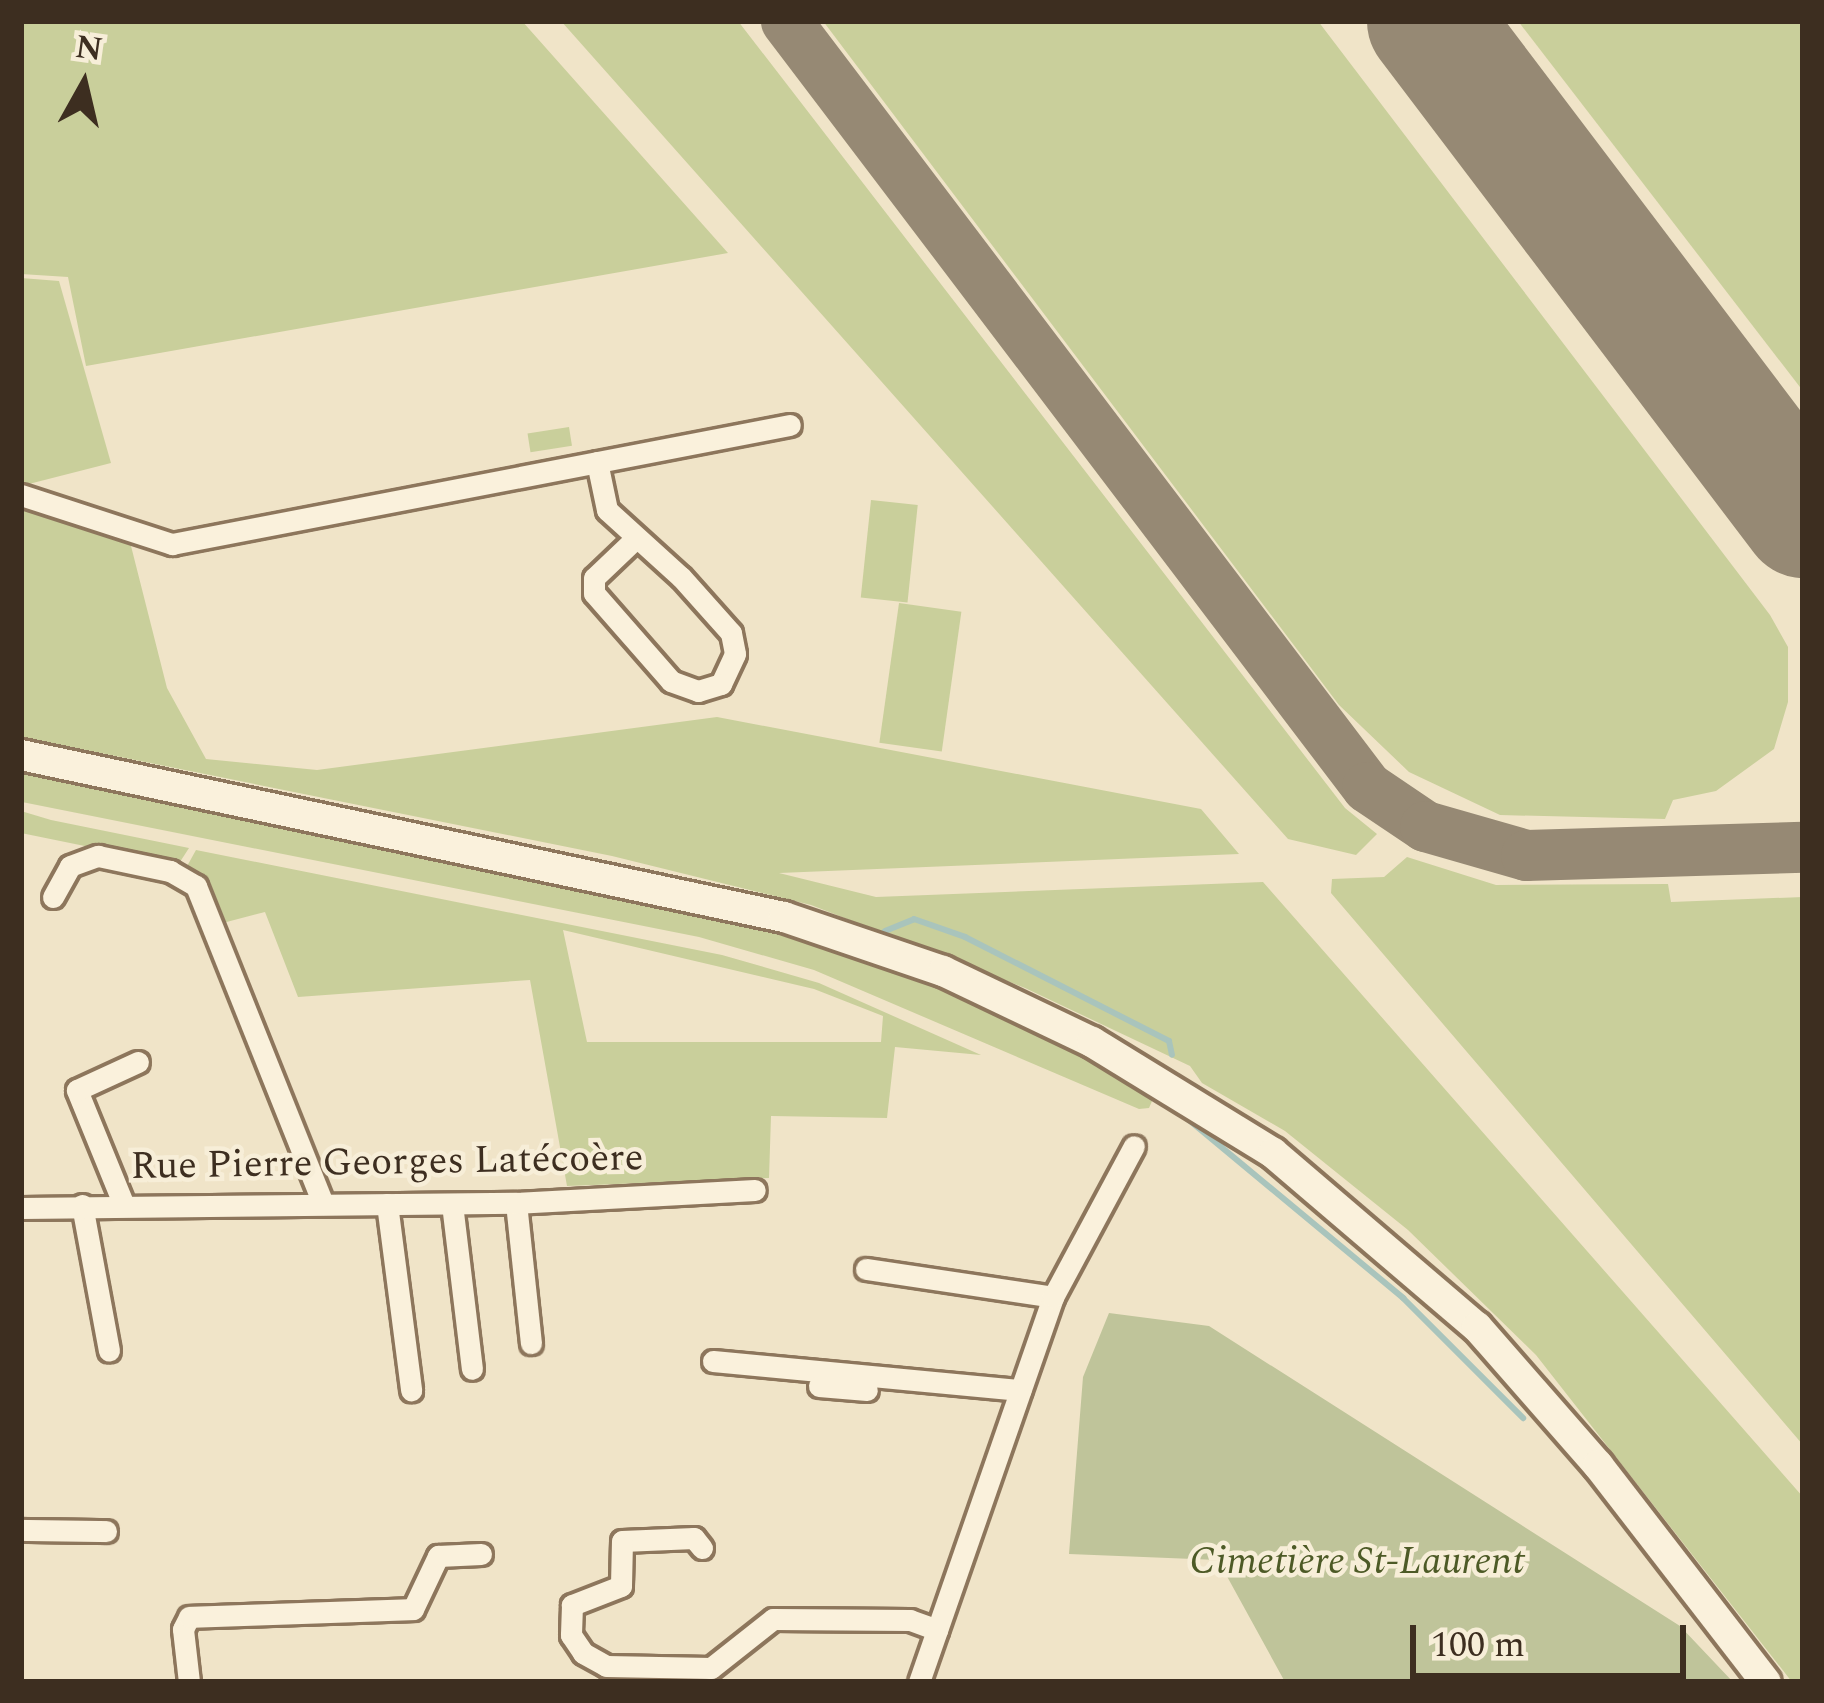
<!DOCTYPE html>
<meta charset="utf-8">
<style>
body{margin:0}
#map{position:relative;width:1824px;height:1703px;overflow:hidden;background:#f0e4c8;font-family:Spectral,serif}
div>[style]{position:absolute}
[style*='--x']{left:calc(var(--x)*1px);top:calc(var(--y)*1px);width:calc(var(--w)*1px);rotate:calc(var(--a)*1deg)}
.green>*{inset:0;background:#c9cf9b;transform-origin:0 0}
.cemetery>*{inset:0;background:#bfc49a}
.stream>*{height:6px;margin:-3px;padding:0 3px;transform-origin:3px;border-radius:3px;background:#a9c4bc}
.taxiway>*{height:51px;margin:-25.5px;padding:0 25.5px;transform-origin:25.5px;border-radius:25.5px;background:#968974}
.runway>*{height:123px;margin:-61.5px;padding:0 61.5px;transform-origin:61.5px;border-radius:61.5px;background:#968974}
.roads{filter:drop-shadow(3px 0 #8d765c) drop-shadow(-3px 0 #8d765c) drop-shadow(0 3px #8d765c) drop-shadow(0 -3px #8d765c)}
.street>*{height:21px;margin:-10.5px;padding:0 10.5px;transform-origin:10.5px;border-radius:10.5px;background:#faf1dc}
.secondary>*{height:30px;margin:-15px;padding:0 15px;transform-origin:15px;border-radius:15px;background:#faf1dc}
span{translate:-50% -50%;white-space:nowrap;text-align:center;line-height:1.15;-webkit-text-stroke:9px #f7eed8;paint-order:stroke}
.street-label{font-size:39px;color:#3d2e20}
.park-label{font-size:39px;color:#4d5a26;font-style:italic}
.frame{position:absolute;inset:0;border:24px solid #3d2e20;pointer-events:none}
.north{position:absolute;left:24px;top:24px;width:120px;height:120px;-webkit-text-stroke:9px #f7eed8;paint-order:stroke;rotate:8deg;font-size:33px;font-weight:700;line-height:48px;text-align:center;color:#3d2e20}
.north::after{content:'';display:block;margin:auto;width:42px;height:54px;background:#3d2e20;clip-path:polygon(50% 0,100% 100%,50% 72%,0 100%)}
.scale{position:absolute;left:1410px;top:1625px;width:276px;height:54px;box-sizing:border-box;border:6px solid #3d2e20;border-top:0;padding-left:15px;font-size:36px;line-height:42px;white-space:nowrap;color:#3d2e20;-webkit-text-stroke:9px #f7eed8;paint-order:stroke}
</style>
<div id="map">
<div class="green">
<div style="clip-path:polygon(21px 21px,522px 21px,728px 253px,86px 366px,68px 277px,21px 274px)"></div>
<div style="clip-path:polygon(561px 21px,738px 21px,1345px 808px,1377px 834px,1356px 855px,1288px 839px)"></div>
<div style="clip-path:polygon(823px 21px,1318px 21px,1770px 615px,1788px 647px,1788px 702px,1774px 749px,1716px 791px,1673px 800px,1665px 819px,1500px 815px,1409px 772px,1339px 705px)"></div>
<div style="clip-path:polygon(1518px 21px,1803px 21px,1803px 391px)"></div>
<div style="clip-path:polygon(21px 278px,59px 281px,111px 463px,21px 486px)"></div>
<div style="left:569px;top:427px;width:19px;height:42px;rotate:81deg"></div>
<div style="left:871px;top:500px;width:47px;height:98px;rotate:6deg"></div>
<div style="clip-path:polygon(21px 504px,130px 542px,167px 688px,206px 759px,317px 770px,717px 717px,1201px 809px,1239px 854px,779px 873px,876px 897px,1263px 882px,1803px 1497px,1803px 1682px,1792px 1682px,1536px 1355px,1408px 1230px,1285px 1131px,1202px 1083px,1190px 1066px,1025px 988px,811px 905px,612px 856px,21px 737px)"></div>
<div style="left:899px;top:603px;width:63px;height:141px;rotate:8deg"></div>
<div style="clip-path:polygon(21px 769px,759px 922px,943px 985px,1156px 1092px,1149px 1108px,1139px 1109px,814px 970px,699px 937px,22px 802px)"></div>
<div style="clip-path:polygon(21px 811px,51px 820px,189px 848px,178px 865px,21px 833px)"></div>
<div style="clip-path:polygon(evenodd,196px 850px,722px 955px,819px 983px,981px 1055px,895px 1047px,887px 1118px,771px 1116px,769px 1178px,567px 1186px,530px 980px,298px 997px,265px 912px,219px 924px,186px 868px,196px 850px,563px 930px,814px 989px,883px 1016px,881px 1042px,587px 1042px,563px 930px)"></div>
<div style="clip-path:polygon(1407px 857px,1496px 885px,1668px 884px,1671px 902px,1803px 897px,1803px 1445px,1331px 893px,1332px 879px,1384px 877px)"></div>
</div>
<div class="cemetery">
<div style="clip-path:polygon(1109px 1313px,1209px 1326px,1680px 1626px,1733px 1682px,1285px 1682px,1218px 1560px,1069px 1554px,1083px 1377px)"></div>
</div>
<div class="stream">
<div style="--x:885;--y:931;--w:31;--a:-22"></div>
<div style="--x:914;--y:919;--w:54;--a:19.4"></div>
<div style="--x:965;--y:937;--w:229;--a:27"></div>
<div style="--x:1169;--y:1041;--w:14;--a:78"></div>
<div style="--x:1178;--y:1111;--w:293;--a:39.7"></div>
<div style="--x:1403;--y:1298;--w:170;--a:45"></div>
</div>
<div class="taxiway">
<div style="--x:786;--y:21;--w:961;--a:52.82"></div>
<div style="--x:1367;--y:787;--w:70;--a:33.9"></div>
<div style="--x:1425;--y:826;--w:105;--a:16"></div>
<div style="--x:1526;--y:855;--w:277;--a:-1.7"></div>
</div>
<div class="runway">
<div style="--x:1428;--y:21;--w:621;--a:52.85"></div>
</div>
<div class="roads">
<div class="street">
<div style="--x:597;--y:462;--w:49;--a:78.2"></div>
<div style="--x:607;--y:510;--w:100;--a:42.2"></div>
<div style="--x:681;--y:577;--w:75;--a:48.2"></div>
<div style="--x:731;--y:633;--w:21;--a:79"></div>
<div style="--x:735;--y:654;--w:33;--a:115"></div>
<div style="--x:721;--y:684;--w:24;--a:163"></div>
<div style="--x:698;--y:691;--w:29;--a:-160"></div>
<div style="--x:671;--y:681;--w:117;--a:-131.2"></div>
<div style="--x:594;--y:593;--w:15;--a:-90"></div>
<div style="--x:594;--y:578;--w:58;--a:-43.6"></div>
<div style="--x:21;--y:495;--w:159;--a:18"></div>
<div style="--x:172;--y:544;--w:629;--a:-10.9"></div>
<div style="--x:53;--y:897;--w:35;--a:-61"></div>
<div style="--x:70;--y:866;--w:30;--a:-20"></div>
<div style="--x:98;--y:856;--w:74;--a:11.8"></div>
<div style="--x:170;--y:871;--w:30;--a:30"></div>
<div style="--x:196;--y:886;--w:342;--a:68.2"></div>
<div style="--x:123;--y:1203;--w:122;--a:-112.2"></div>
<div style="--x:77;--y:1090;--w:67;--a:-24.7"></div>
<div style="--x:516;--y:1203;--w:141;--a:83.9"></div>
<div style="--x:387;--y:1204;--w:188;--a:82.6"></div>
<div style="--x:452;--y:1204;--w:166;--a:83.1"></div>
<div style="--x:82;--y:1205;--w:148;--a:79.5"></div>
<div style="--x:21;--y:1208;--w:495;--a:-0.6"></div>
<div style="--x:516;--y:1203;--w:239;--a:-3.1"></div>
<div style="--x:866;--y:1269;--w:189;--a:8.5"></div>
<div style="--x:713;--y:1361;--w:309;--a:5.4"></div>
<div style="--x:819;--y:1386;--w:48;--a:4.8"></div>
<div style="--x:21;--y:1530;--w:85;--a:0.7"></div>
<div style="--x:702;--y:1548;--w:13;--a:-129"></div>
<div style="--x:694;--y:1538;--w:72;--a:177.6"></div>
<div style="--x:622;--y:1541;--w:45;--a:91.3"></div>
<div style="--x:621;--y:1586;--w:53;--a:158.8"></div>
<div style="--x:572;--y:1605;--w:30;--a:92"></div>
<div style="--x:571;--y:1635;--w:22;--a:56"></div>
<div style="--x:583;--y:1653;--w:26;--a:29"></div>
<div style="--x:606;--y:1666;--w:105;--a:1.1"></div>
<div style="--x:711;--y:1668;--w:79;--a:-38.3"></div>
<div style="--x:773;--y:1619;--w:137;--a:0.4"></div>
<div style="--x:910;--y:1620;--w:29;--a:20"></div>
<div style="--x:189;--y:1682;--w:53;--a:-96.5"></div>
<div style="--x:183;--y:1629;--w:13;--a:-63"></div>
<div style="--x:189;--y:1617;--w:224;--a:-2"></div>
<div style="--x:413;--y:1609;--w:59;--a:-64.7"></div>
<div style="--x:438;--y:1556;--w:43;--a:-2.7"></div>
<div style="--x:919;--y:1682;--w:408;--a:-70.8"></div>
<div style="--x:1053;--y:1297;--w:171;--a:-61.8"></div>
</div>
<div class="secondary">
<div style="--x:21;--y:755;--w:780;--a:11.99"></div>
<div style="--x:784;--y:917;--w:168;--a:18.8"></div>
<div style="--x:943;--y:971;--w:165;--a:25.5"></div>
<div style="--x:1092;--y:1042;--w:212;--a:31.5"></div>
<div style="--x:1273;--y:1153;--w:268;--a:40.5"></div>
<div style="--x:1477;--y:1327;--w:184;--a:48.8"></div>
<div style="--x:1598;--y:1465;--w:274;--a:52.3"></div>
</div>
</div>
<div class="street-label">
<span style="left:387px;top:1163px;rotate:-1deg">Rue Pierre Georges Latécoère</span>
</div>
<div class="park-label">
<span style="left:1357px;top:1562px">Cimetière St-Laurent</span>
</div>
<div class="frame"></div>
<div class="north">N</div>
<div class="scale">100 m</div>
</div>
